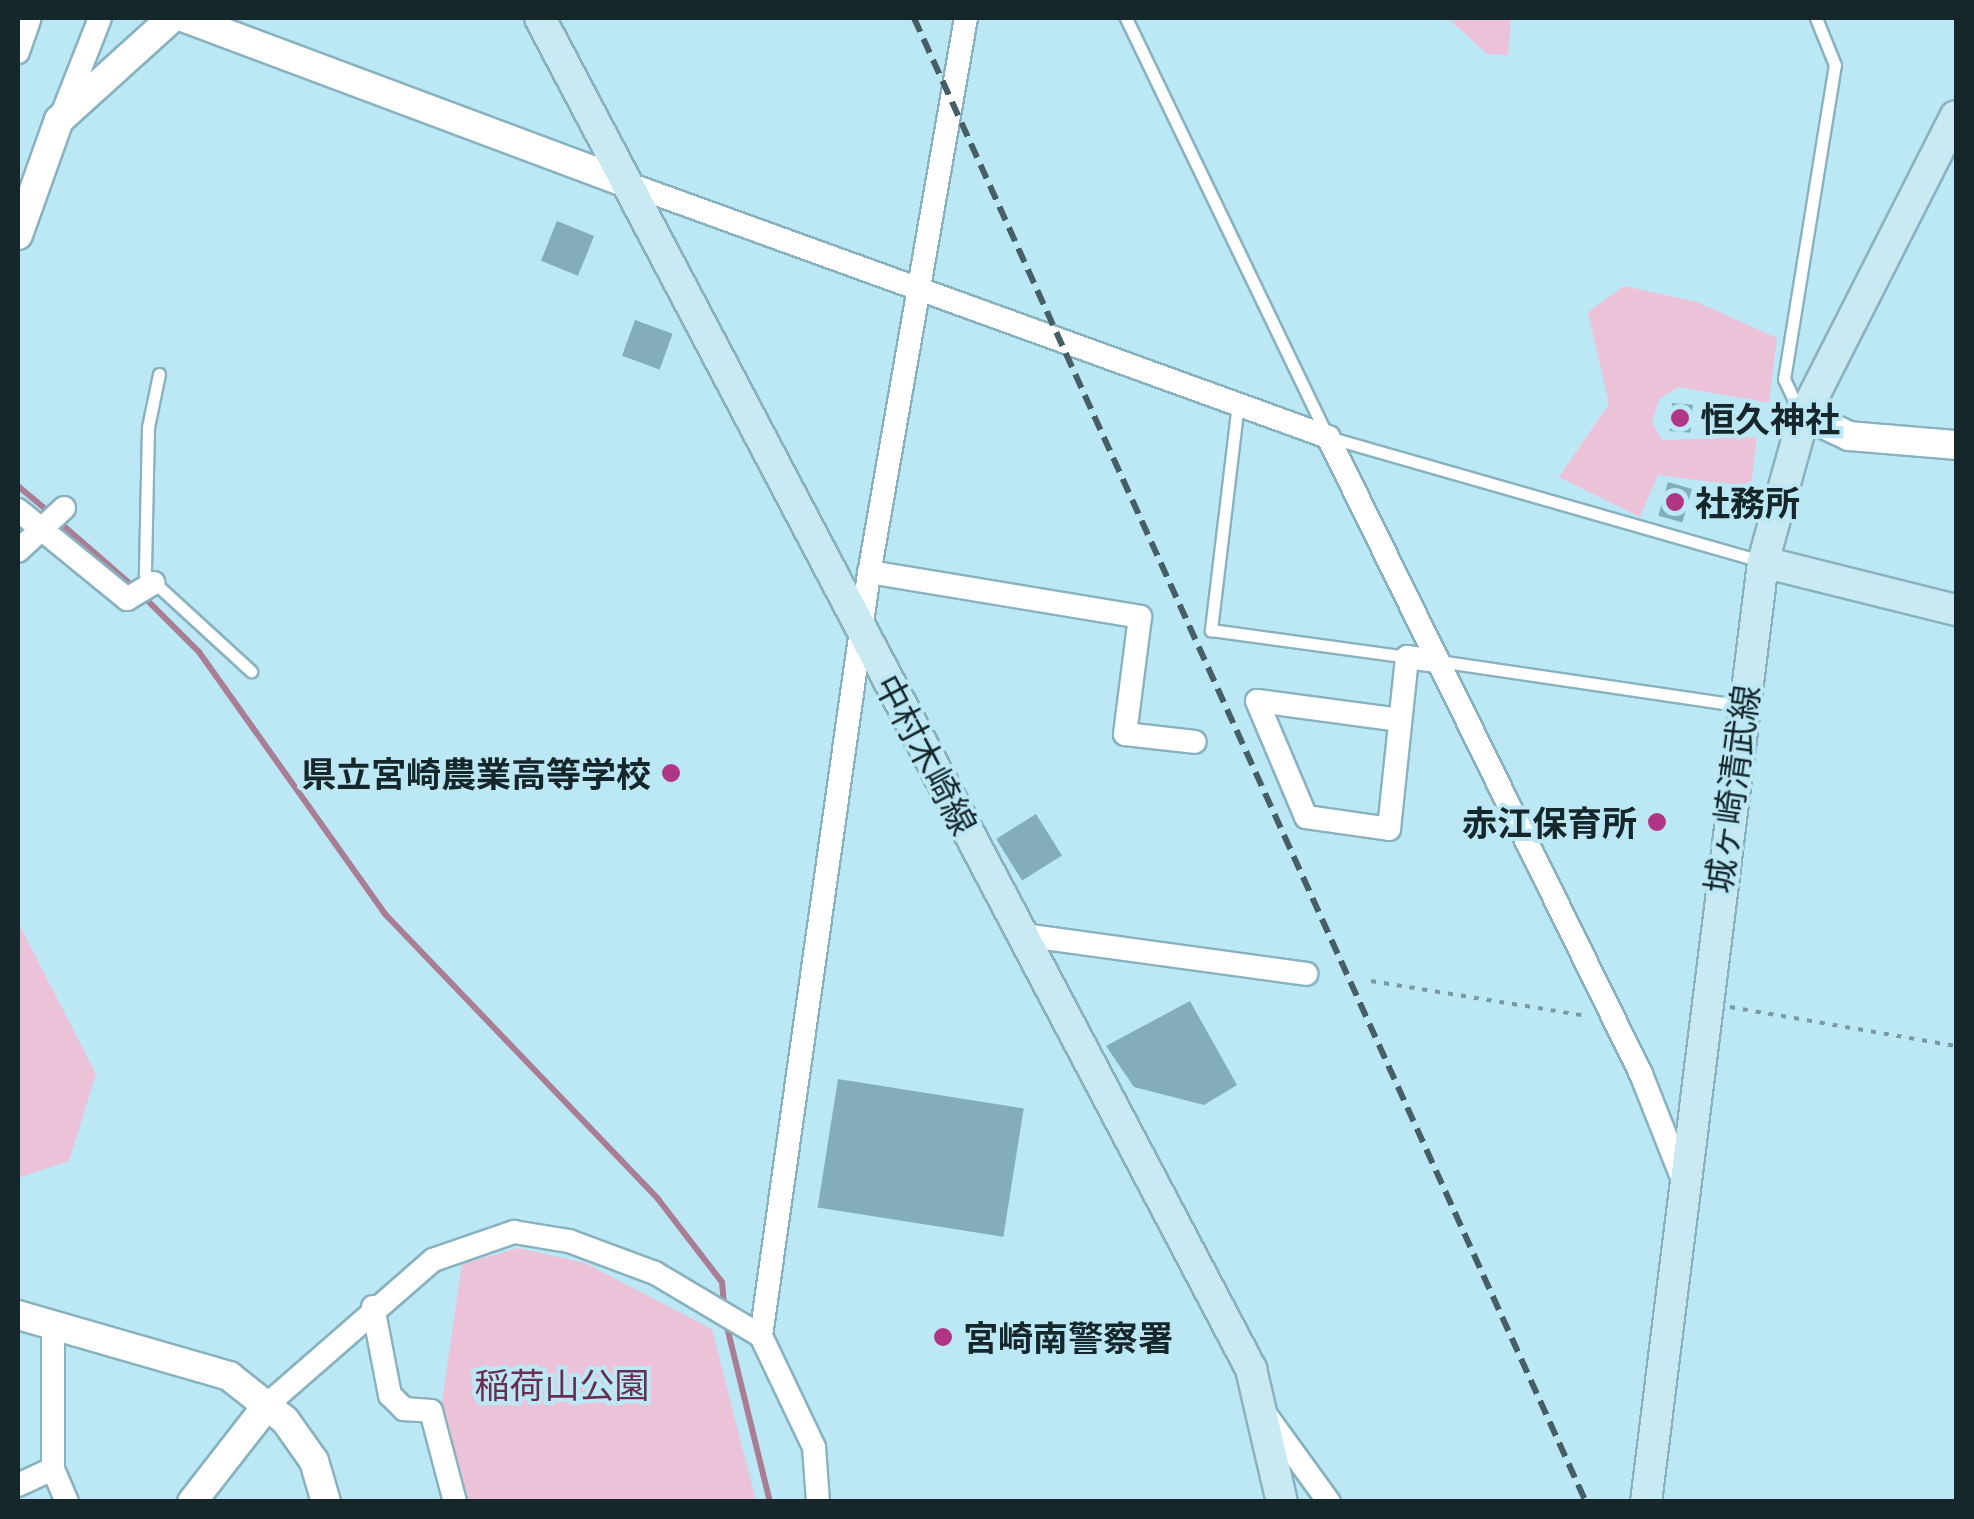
<!DOCTYPE html>
<meta charset="utf-8">
<style>
body{margin:0}
#map{position:relative;width:1974px;height:1519px;overflow:hidden;background:#bce8f5;font-family:Commissioner,"Noto Sans JP",sans-serif}
div>[style]{position:absolute}
[style*='--x']{left:calc(var(--x)*1px);top:calc(var(--y)*1px);width:calc(var(--w)*1px);rotate:calc(var(--a)*1deg)}
.green>*{inset:0;background:#ebc2d8}
.stream>*{height:6px;margin:-3px;padding:0 3px;transform-origin:3px;border-radius:3px;background:#a97e95}
.building>*{inset:0;background:#83adba;transform-origin:0 0}
.path>*{height:4px;margin-top:-2px;transform-origin:0;background:repeating-linear-gradient(90deg,#799aa4 0 5px,transparent 0 13px)}
.roads{filter:drop-shadow(2px 0 #89b2bf) drop-shadow(-2px 0 #89b2bf) drop-shadow(0 2px #89b2bf) drop-shadow(0 -2px #89b2bf)}
.service>*{height:11px;margin:-5.5px;padding:0 5.5px;transform-origin:5.5px;border-radius:5.5px;background:#fff}
.minor>*{height:22px;margin:-11px;padding:0 11px;transform-origin:11px;border-radius:11px;background:#fff}
.tertiary>*{height:28px;margin:-14px;padding:0 14px;transform-origin:14px;border-radius:14px;background:#fff}
.secondary>*{height:30px;margin:-15px;padding:0 15px;transform-origin:15px;border-radius:15px;background:#c9eaf3}
.rail>*{height:6px;margin-top:-3px;transform-origin:0;background:repeating-linear-gradient(90deg,#465f67 0 15px,transparent 0 23px)}
.dots>*{width:28px;height:28px;translate:-50% -50%;box-sizing:border-box;border:5px solid #bce8f5;border-radius:50%}
span{translate:-50% -50%;white-space:nowrap;text-align:center;line-height:1.15;-webkit-text-stroke:8px #bce8f5;paint-order:stroke}
.poi-label{font-size:35px;color:#16272c;font-weight:700}
.left{translate:0 -50%;text-align:left}
.right{translate:-100% -50%;text-align:right}
.street-label{font-size:35px;color:#16272c}
.park-label{font-size:35px;color:#662e50}
.frame{position:absolute;inset:0;border:20px solid #16272c;pointer-events:none}
</style>
<div id="map">
<div class="green">
<div style="clip-path:polygon(1448px 18px,1511px 18px,1508px 55px,1487px 54px)"></div>
<div style="clip-path:polygon(1624px 286px,1697px 302px,1777px 338px,1769px 403px,1679px 387px,1659px 399px,1652px 422px,1662px 440px,1757px 437px,1751px 487px,1658px 475px,1640px 517px,1559px 477px,1609px 404px,1588px 312px)"></div>
<div style="clip-path:polygon(18px 922px,96px 1074px,69px 1161px,18px 1178px)"></div>
<div style="clip-path:polygon(518px 1248px,585px 1263px,712px 1329px,756px 1501px,464px 1501px,440px 1415px,462px 1264px)"></div>
</div>
<div class="stream">
<div style="--x:18;--y:486;--w:40;--a:40"></div>
<div style="--x:58;--y:521;--w:102;--a:41"></div>
<div style="--x:144;--y:597;--w:78;--a:45"></div>
<div style="--x:199;--y:652;--w:321;--a:54.6"></div>
<div style="--x:385;--y:914;--w:395;--a:46.2"></div>
<div style="--x:658;--y:1199;--w:105;--a:52.4"></div>
<div style="--x:722;--y:1282;--w:24;--a:85"></div>
<div style="--x:726;--y:1323;--w:184;--a:76.2"></div>
</div>
<div class="building">
<div style="left:557px;top:221px;width:40px;height:43px;rotate:22deg"></div>
<div style="left:635px;top:320px;width:40px;height:38px;rotate:20deg"></div>
<div style="left:1672px;top:403px;width:21px;height:28px;rotate:5deg"></div>
<div style="left:1668px;top:482px;width:25px;height:35px;rotate:16deg"></div>
<div style="left:1036px;top:814px;width:49px;height:47px;rotate:58deg"></div>
<div style="clip-path:polygon(1190px 1001px,1237px 1085px,1204px 1105px,1134px 1087px,1106px 1046px)"></div>
<div style="left:838px;top:1079px;width:188px;height:130px;rotate:9deg"></div>
</div>
<div class="path">
<div style="--x:1371;--y:981;--w:220;--a:9.2"></div>
<div style="--x:1730;--y:1007;--w:229;--a:9.8"></div>
</div>
<div class="roads">
<div class="service">
<div style="--x:1126;--y:18;--w:465;--a:64.3"></div>
<div style="--x:1328;--y:437;--w:450;--a:16"></div>
<div style="--x:159;--y:374;--w:54;--a:101.7"></div>
<div style="--x:148;--y:427;--w:147;--a:91.2"></div>
<div style="--x:145;--y:574;--w:144;--a:42.5"></div>
<div style="--x:1238;--y:403;--w:229;--a:96.8"></div>
<div style="--x:1211;--y:630;--w:198;--a:7.8"></div>
<div style="--x:1800;--y:413;--w:38;--a:-115"></div>
<div style="--x:1784;--y:379;--w:318;--a:-80.8"></div>
<div style="--x:1835;--y:65;--w:51;--a:-112"></div>
<div style="--x:1439;--y:661;--w:306;--a:8.4"></div>
</div>
<div class="minor">
<div style="--x:18;--y:52;--w:36;--a:-71"></div>
<div style="--x:63;--y:112;--w:101;--a:-68.5"></div>
<div style="--x:626;--y:183;--w:747;--a:19.89"></div>
<div style="--x:1328;--y:437;--w:710;--a:63.83"></div>
<div style="--x:1641;--y:1074;--w:114;--a:68.4"></div>
<div style="--x:18;--y:510;--w:141;--a:39.2"></div>
<div style="--x:127;--y:599;--w:31;--a:-31"></div>
<div style="--x:18;--y:551;--w:63;--a:-43.1"></div>
<div style="--x:869;--y:572;--w:275;--a:9.4"></div>
<div style="--x:1140;--y:617;--w:118;--a:97.3"></div>
<div style="--x:1125;--y:734;--w:70;--a:6.5"></div>
<div style="--x:1400;--y:720;--w:144;--a:-172.4"></div>
<div style="--x:1257;--y:701;--w:126;--a:67.1"></div>
<div style="--x:1306;--y:817;--w:84;--a:8.2"></div>
<div style="--x:1389;--y:829;--w:173;--a:-84"></div>
<div style="--x:1407;--y:657;--w:28;--a:8"></div>
<div style="--x:1023;--y:935;--w:286;--a:7.8"></div>
<div style="--x:373;--y:1307;--w:90;--a:79.1"></div>
<div style="--x:390;--y:1395;--w:20;--a:45"></div>
<div style="--x:404;--y:1409;--w:27;--a:4"></div>
<div style="--x:431;--y:1411;--w:94;--a:75.2"></div>
<div style="--x:53;--y:1325;--w:144;--a:90"></div>
<div style="--x:53;--y:1469;--w:36;--a:67"></div>
<div style="--x:761;--y:1336;--w:764;--a:-81.94"></div>
<div style="--x:868;--y:580;--w:570;--a:-80.11"></div>
<div style="--x:269;--y:1403;--w:218;--a:-41.1"></div>
<div style="--x:433;--y:1260;--w:86;--a:-19.1"></div>
<div style="--x:514;--y:1232;--w:56;--a:9.3"></div>
<div style="--x:569;--y:1241;--w:92;--a:20.4"></div>
<div style="--x:655;--y:1273;--w:123;--a:30.7"></div>
<div style="--x:761;--y:1336;--w:123;--a:64.5"></div>
<div style="--x:814;--y:1447;--w:55;--a:85.8"></div>
<div style="--x:1266;--y:1415;--w:107;--a:54.1"></div>
<div style="--x:18;--y:1485;--w:38;--a:-25"></div>
</div>
<div class="tertiary">
<div style="--x:185;--y:18;--w:471;--a:20.5"></div>
<div style="--x:18;--y:235;--w:122;--a:-70.4"></div>
<div style="--x:59;--y:120;--w:152;--a:-42.1"></div>
<div style="--x:1804;--y:415;--w:50;--a:25"></div>
<div style="--x:1849;--y:436;--w:107;--a:4.8"></div>
<div style="--x:18;--y:1315;--w:220;--a:16.1"></div>
<div style="--x:229;--y:1376;--w:71;--a:38.2"></div>
<div style="--x:285;--y:1420;--w:50;--a:54.7"></div>
<div style="--x:314;--y:1461;--w:43;--a:73.7"></div>
<div style="--x:192;--y:1502;--w:125;--a:-52.1"></div>
</div>
<div class="secondary">
<div style="--x:540;--y:18;--w:1527;--a:62.24"></div>
<div style="--x:1251;--y:1369;--w:137;--a:76.9"></div>
<div style="--x:1763;--y:562;--w:199;--a:14"></div>
<div style="--x:1646;--y:1502;--w:947;--a:-82.9"></div>
<div style="--x:1763;--y:562;--w:153;--a:-74.4"></div>
<div style="--x:1804;--y:415;--w:335;--a:-63.1"></div>
</div>
</div>
<div class="rail">
<div style="--x:914;--y:18;--w:1629;--a:65.64"></div>
</div>
<div class="dots">
<div style="left:1680px;top:418px;background:#b13585"></div>
<div style="left:1675px;top:502px;background:#b13585"></div>
<div style="left:671px;top:773px;background:#b13585"></div>
<div style="left:1657px;top:822px;background:#b13585"></div>
<div style="left:943px;top:1337px;background:#b13585"></div>
</div>
<div class="poi-label">
<span class="left" style="left:1700px;top:418px">恒久神社</span>
<span class="left" style="left:1695px;top:502px">社務所</span>
<span class="right" style="left:651px;top:773px">県立宮崎農業高等学校</span>
<span class="right" style="left:1637px;top:822px">赤江保育所</span>
<span class="left" style="left:963px;top:1337px">宮崎南警察署</span>
</div>
<div class="street-label">
<span style="left:927px;top:754px;rotate:62deg">中村木崎線</span>
<span style="left:1731px;top:789px;rotate:-82deg">城ヶ崎清武線</span>
</div>
<div class="park-label">
<span style="left:562px;top:1384px">稲荷山公園</span>
</div>
<div class="frame"></div>
</div>
